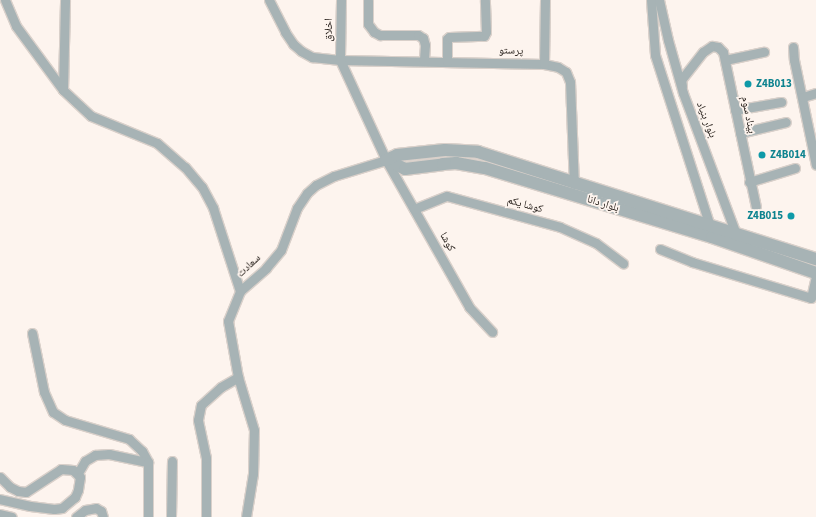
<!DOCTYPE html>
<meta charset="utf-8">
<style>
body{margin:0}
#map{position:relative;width:816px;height:517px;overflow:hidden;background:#fdf4ee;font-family:"Source Sans 3","Noto Naskh Arabic",sans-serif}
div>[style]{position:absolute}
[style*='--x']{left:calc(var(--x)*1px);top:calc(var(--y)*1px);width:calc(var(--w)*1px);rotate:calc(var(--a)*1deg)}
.roads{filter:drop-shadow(1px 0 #d9d0ca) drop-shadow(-1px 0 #d9d0ca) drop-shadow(0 1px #d9d0ca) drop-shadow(0 -1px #d9d0ca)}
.minor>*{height:9px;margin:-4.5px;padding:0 4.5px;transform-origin:4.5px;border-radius:4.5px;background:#a7b3b5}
.tertiary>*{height:12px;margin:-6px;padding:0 6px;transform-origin:6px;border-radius:6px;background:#a7b3b5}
.dots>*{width:11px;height:11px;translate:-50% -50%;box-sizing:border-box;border:2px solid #fdf4ee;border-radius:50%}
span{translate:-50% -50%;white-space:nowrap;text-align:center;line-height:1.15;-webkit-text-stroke:3.5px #fdf4ee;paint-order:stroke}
.street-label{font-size:11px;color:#1b140f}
.culture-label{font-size:11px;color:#0d838f;font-weight:700}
.left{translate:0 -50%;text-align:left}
.right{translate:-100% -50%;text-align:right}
</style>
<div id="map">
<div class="roads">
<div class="minor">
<div style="--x:5;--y:0;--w:28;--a:67"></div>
<div style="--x:16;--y:26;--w:79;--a:53.7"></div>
<div style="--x:63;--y:90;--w:38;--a:43"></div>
<div style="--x:91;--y:116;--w:71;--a:22.2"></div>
<div style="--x:157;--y:143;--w:37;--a:41"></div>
<div style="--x:185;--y:167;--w:26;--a:50"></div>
<div style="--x:202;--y:187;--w:24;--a:62"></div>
<div style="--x:213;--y:208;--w:87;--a:72"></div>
<div style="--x:269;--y:0;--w:36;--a:63"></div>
<div style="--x:285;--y:32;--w:14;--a:56"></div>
<div style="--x:293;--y:44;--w:11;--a:41"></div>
<div style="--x:301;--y:51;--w:13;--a:29"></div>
<div style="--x:312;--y:57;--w:28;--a:6"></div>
<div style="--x:340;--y:60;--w:204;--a:1.1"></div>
<div style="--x:544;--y:64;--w:14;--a:12"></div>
<div style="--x:558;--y:67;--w:9;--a:32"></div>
<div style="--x:566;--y:72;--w:11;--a:68"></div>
<div style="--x:570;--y:82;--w:102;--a:87.8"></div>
<div style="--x:341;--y:0;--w:60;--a:91"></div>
<div style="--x:340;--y:60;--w:110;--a:65.3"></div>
<div style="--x:386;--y:160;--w:169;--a:60.5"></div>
<div style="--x:469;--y:307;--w:34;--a:47"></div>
<div style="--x:368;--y:0;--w:24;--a:90"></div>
<div style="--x:368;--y:24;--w:10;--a:53"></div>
<div style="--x:374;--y:32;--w:7;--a:27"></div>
<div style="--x:380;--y:35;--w:38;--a:0"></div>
<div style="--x:418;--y:35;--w:6;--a:31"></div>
<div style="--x:423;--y:38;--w:7;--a:74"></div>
<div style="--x:425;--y:45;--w:16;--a:94"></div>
<div style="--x:651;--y:0;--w:55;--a:85.8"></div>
<div style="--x:655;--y:55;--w:183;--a:72.2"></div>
<div style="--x:659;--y:0;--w:41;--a:77.3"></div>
<div style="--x:668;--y:40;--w:55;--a:74.2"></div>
<div style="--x:683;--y:93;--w:151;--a:69.4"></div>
<div style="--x:736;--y:234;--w:4;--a:90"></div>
<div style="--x:793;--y:47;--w:13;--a:86"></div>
<div style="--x:794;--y:60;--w:107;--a:78.2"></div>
<div style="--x:725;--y:60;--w:40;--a:-12"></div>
<div style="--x:447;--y:61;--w:22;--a:-90"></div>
<div style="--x:447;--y:39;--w:3;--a:-45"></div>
<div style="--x:449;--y:37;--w:35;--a:-2"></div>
<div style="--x:484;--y:36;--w:4;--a:-63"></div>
<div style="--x:486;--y:32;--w:32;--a:-92"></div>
<div style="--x:544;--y:64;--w:64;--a:-89.1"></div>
<div style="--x:682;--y:86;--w:6;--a:-99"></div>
<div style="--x:681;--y:80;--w:36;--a:-52"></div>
<div style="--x:703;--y:52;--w:11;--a:-34"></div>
<div style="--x:712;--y:46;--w:6;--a:9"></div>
<div style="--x:718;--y:47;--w:7;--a:45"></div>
<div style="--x:723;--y:52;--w:158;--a:78"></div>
<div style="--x:63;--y:90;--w:90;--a:-88.7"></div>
<div style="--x:803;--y:97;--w:14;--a:-17"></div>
<div style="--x:735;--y:110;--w:47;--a:-9.9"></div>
<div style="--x:740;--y:133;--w:47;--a:-13.4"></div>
<div style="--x:749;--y:182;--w:48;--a:-16.9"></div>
<div style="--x:414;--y:209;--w:35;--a:-22"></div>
<div style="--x:447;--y:196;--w:117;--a:15.3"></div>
<div style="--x:560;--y:227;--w:39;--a:24"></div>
<div style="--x:596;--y:243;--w:34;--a:37"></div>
<div style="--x:660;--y:249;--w:35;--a:22"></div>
<div style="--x:692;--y:262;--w:124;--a:16.8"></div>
<div style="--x:811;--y:298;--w:23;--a:-77"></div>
<div style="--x:32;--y:333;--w:60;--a:78.5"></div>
<div style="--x:44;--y:392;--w:22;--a:66"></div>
<div style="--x:53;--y:412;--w:14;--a:34"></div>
<div style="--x:65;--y:420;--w:67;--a:16.5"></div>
<div style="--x:129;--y:439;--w:18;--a:43"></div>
<div style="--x:142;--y:451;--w:13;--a:61"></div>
<div style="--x:78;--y:473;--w:14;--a:-60"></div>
<div style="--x:85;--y:461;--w:12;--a:-31"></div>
<div style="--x:95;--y:455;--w:14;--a:-4"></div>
<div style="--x:109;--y:454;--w:40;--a:12"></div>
<div style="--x:148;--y:462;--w:55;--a:90"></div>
<div style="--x:0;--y:477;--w:14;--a:45"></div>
<div style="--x:10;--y:487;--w:9;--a:27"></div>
<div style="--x:18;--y:491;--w:8;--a:7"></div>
<div style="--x:26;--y:492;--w:42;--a:-33.3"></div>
<div style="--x:61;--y:469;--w:12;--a:5"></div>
<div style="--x:73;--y:470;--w:10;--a:45"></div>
<div style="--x:80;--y:477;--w:13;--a:99"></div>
<div style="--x:78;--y:490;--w:8;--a:113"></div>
<div style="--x:75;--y:497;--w:17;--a:140"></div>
<div style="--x:62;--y:508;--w:8;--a:173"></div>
<div style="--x:54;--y:509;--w:24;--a:-173"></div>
<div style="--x:30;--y:506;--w:31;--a:-167"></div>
<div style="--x:0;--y:514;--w:12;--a:14"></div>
<div style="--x:76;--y:517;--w:11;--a:-38"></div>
<div style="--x:85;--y:510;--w:11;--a:-10"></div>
<div style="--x:96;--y:508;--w:6;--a:31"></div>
<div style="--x:101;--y:511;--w:6;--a:72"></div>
<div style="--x:171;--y:517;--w:56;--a:-89"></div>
<div style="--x:206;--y:517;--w:59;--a:-90"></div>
<div style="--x:206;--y:458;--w:39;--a:-102"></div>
<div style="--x:198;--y:420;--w:15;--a:-79"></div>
<div style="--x:201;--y:405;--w:27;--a:-42"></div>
<div style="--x:221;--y:387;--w:20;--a:-30"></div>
<div style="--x:246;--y:517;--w:44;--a:-80.8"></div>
<div style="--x:253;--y:474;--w:44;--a:-88.7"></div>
<div style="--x:254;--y:430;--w:55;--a:-106.8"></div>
<div style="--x:238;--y:377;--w:57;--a:-100.1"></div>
<div style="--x:228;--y:321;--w:32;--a:-68"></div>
<div style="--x:240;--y:291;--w:35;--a:-41"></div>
<div style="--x:266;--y:268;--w:23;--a:-50"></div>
<div style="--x:281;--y:250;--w:45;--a:-69.1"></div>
<div style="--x:297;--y:208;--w:18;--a:-56"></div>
<div style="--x:307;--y:193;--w:12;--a:-42"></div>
<div style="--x:316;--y:185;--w:20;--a:-27"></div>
<div style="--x:334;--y:176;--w:54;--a:-17.1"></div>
</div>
<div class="tertiary">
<div style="--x:386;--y:160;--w:21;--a:25"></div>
<div style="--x:405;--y:169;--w:38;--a:-7"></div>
<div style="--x:443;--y:164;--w:13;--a:-4"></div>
<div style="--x:456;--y:163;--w:29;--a:10"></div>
<div style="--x:485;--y:168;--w:237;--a:16.9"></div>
<div style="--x:712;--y:237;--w:110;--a:19.1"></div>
<div style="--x:386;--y:160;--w:12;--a:-24"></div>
<div style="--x:397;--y:155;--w:48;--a:-5.9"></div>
<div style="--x:445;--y:150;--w:33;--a:3"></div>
<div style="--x:478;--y:152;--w:355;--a:17.6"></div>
</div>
</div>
<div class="dots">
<div style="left:748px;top:84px;background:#0f9aa8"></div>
<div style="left:762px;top:155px;background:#0f9aa8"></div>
<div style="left:791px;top:216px;background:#0f9aa8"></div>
</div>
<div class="street-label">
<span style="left:329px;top:30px;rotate:-89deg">اخلاق</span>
<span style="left:511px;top:51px;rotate:1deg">پرستو</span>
<span style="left:748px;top:115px;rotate:79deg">بیناد سوم</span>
<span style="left:706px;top:120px;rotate:69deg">بلوار بنیاد</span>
<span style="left:603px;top:204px;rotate:17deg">بلوار دانا</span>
<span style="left:525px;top:205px;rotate:15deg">کوشا یکم</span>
<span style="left:447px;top:242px;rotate:61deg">کوشا</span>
<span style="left:249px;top:266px;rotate:-43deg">سعادت</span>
</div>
<div class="culture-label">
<span class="left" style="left:756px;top:84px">Z4B013</span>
<span class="left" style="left:770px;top:155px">Z4B014</span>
<span class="right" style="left:783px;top:216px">Z4B015</span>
</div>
</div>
